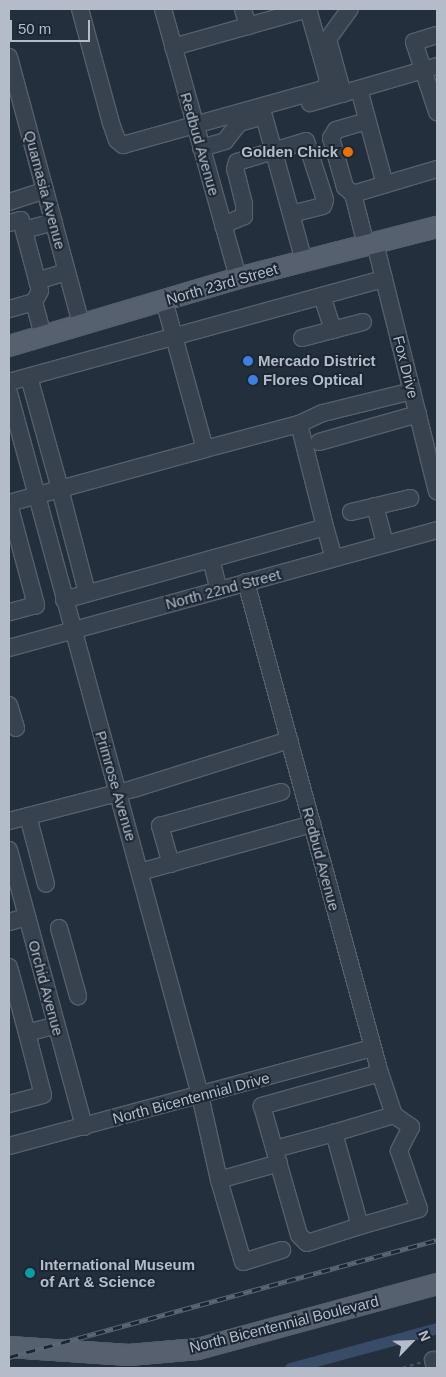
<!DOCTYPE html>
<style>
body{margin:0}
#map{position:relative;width:446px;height:1377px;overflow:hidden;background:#242f3e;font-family:Arial,sans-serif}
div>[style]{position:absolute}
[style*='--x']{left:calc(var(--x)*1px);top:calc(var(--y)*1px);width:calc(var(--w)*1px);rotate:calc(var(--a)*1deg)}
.canal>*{height:11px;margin:-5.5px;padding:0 5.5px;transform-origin:5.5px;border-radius:5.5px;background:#394c67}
.path>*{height:2px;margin-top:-1px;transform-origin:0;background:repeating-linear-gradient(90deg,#44595c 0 4px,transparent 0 8px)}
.roads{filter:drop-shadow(1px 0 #565f6c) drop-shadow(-1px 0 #565f6c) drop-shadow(0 1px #565f6c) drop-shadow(0 -1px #565f6c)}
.minor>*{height:16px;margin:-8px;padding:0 8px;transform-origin:8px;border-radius:8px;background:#38414e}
.major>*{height:20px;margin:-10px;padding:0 10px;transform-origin:10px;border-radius:10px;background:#56606e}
.rail>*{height:5px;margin-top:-2.5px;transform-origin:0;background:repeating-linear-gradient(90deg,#1d2633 0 9px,#5a6575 0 18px);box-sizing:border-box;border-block:1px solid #5a6575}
.dots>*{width:14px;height:14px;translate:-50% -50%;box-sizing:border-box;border:2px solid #1d2633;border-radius:50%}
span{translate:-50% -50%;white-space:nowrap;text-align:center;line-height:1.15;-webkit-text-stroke:4px #1d2633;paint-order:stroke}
.street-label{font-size:15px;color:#b4bcc9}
.poi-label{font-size:15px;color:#b4bcc9;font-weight:700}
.right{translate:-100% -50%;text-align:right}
.left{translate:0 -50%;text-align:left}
.frame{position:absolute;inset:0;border:10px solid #b4bcc9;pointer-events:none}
.north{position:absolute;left:386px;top:1317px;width:50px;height:50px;-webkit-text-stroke:4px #1d2633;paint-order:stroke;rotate:66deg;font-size:14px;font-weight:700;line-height:20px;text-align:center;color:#b4bcc9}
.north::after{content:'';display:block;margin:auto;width:18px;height:22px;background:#b4bcc9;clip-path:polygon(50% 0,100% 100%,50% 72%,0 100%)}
.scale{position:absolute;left:10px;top:20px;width:80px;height:22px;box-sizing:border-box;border:2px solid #b4bcc9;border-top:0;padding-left:6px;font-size:15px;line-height:18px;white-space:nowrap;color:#b4bcc9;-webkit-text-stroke:4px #1d2633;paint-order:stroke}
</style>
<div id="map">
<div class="canal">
<div style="--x:290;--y:1368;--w:152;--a:-15.2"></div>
</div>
<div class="path">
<div style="--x:402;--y:1368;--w:19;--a:-16"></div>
</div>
<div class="roads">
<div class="minor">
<div style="--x:80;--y:9;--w:118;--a:74.8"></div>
<div style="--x:111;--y:123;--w:18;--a:71"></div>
<div style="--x:117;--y:140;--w:8;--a:40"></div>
<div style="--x:123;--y:145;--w:209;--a:-15.6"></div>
<div style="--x:324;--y:89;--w:10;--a:-66"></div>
<div style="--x:328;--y:80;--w:74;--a:-105.7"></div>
<div style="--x:163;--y:9;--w:279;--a:74.4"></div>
<div style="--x:243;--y:9;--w:18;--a:74"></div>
<div style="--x:437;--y:35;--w:24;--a:163"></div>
<div style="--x:414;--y:42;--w:74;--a:71.8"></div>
<div style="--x:173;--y:47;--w:140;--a:-15.7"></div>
<div style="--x:9;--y:57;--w:277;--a:74.9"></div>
<div style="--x:359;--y:89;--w:99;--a:74.8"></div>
<div style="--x:343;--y:94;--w:57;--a:-105.3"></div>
<div style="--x:328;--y:39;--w:37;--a:-54"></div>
<div style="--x:310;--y:103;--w:132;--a:-16.2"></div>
<div style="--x:264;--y:116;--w:150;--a:74.6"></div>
<div style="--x:201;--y:148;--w:25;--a:-16"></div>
<div style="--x:225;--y:141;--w:23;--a:-52"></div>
<div style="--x:239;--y:123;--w:22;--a:-16"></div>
<div style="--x:353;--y:194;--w:11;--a:-139"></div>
<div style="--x:345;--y:187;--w:51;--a:-105.9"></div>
<div style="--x:331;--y:138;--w:9;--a:-58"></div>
<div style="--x:336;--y:130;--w:32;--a:-16"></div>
<div style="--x:9;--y:202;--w:38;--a:-18"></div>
<div style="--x:9;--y:223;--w:12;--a:-14"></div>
<div style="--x:21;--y:220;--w:73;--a:75"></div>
<div style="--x:40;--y:291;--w:13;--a:119"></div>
<div style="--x:34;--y:302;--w:26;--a:164"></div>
<div style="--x:223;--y:225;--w:23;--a:-23"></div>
<div style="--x:244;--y:216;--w:12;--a:-90"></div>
<div style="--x:244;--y:204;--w:36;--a:-104"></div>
<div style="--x:235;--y:169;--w:7;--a:-74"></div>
<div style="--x:237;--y:162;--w:72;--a:-16.9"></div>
<div style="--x:306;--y:141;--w:62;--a:72.1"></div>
<div style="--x:325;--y:200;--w:6;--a:108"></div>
<div style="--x:323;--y:206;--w:33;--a:166"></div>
<div style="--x:24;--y:230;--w:31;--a:-15"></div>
<div style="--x:375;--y:243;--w:256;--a:76"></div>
<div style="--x:366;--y:245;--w:53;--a:-104.3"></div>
<div style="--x:353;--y:194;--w:88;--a:-16.6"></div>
<div style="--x:37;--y:281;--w:31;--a:-17"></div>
<div style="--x:322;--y:296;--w:36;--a:72"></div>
<div style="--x:34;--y:302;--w:35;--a:75"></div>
<div style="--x:302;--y:338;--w:63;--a:-14.7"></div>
<div style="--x:29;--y:377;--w:116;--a:74.5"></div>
<div style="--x:60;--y:489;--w:150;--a:-15.4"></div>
<div style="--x:205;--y:449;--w:155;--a:-105.4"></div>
<div style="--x:9;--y:382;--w:389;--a:-15.4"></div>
<div style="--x:9;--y:393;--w:728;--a:74.78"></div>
<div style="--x:200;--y:1095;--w:87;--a:77.4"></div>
<div style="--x:299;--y:424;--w:26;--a:-25"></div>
<div style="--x:323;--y:413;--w:92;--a:-13.9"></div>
<div style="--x:319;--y:442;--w:103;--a:-15.8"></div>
<div style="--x:205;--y:449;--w:97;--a:-14.9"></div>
<div style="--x:299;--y:424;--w:106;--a:75.8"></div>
<div style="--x:9;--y:503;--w:53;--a:-15.4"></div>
<div style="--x:60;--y:489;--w:107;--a:75.4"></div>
<div style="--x:9;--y:504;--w:105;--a:75"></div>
<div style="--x:36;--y:605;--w:28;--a:165"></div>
<div style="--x:375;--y:506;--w:39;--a:75"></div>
<div style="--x:351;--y:512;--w:61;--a:-13.3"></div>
<div style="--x:211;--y:559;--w:32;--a:76"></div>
<div style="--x:246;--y:582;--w:509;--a:74.74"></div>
<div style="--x:380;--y:1073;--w:44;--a:71.6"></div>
<div style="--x:394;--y:1115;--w:21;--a:35"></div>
<div style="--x:411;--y:1127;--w:27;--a:117"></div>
<div style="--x:399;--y:1151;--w:61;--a:71"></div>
<div style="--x:419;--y:1209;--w:61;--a:163.9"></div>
<div style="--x:64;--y:600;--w:271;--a:-15.6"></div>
<div style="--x:325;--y:527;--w:32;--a:74"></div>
<div style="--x:9;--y:648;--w:444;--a:-15.4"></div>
<div style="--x:9;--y:705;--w:24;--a:73"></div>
<div style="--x:28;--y:816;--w:70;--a:75.2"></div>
<div style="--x:9;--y:821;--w:128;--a:-14.5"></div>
<div style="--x:133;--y:789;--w:164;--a:-17.4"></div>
<div style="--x:9;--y:850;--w:287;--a:74.8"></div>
<div style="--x:171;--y:864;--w:40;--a:-106"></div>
<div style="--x:160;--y:826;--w:126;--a:-15.7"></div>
<div style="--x:140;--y:872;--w:179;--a:-15.6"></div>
<div style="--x:9;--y:922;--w:19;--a:-16"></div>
<div style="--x:59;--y:928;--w:71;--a:74.4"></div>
<div style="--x:9;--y:967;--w:68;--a:74.7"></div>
<div style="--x:27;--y:1033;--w:30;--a:-15"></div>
<div style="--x:380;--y:1073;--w:123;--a:164.4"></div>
<div style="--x:262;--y:1106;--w:134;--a:74"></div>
<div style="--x:299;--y:1235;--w:11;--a:45"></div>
<div style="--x:307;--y:1243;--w:56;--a:-17.8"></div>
<div style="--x:360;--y:1226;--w:97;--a:-105.6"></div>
<div style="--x:334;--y:1133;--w:63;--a:-16.7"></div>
<div style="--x:9;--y:1104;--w:35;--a:-15"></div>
<div style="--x:43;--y:1095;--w:64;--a:-104.5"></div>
<div style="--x:9;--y:1146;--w:376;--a:-15.1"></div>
<div style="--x:275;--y:1149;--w:61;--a:-15.2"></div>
<div style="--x:279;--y:1163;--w:62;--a:164.2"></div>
<div style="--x:219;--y:1180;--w:85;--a:73.7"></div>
<div style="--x:243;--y:1262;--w:41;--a:-17.1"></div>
<div style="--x:433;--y:1360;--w:8;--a:76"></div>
</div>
<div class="major">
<div style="--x:9;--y:346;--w:239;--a:-16.5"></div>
<div style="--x:238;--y:278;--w:205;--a:-14.4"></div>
<div style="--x:9;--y:1347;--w:120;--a:3.8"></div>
<div style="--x:129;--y:1355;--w:69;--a:-5"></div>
<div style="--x:198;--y:1349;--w:248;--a:-15.2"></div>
</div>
</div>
<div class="rail">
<div style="--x:9;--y:1357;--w:444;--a:-15.3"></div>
</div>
<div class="dots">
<div style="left:348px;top:152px;background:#e8710a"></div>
<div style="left:248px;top:361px;background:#3f7fe0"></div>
<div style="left:253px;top:380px;background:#3f7fe0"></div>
<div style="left:30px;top:1273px;background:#0f9aa8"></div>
</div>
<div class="street-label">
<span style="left:200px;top:144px;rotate:74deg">Redbud Avenue</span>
<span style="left:45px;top:190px;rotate:75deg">Quamasia Avenue</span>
<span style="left:222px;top:284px;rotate:-16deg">North 23rd Street</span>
<span style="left:406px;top:367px;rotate:76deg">Fox Drive</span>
<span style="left:223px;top:589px;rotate:-15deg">North 22nd Street</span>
<span style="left:116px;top:786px;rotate:74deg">Primrose Avenue</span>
<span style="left:321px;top:859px;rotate:75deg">Redbud Avenue</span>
<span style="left:46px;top:988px;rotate:75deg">Orchid Avenue</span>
<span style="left:191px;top:1098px;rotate:-15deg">North Bicentennial Drive</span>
<span style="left:284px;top:1324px;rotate:-14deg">North Bicentennial Boulevard</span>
</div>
<div class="poi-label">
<span class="right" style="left:338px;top:152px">Golden Chick</span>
<span class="left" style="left:258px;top:361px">Mercado District</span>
<span class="left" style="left:263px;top:380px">Flores Optical</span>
<span class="left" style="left:40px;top:1273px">International Museum<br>of Art &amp; Science</span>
</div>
<div class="frame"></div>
<div class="north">N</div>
<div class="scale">50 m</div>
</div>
